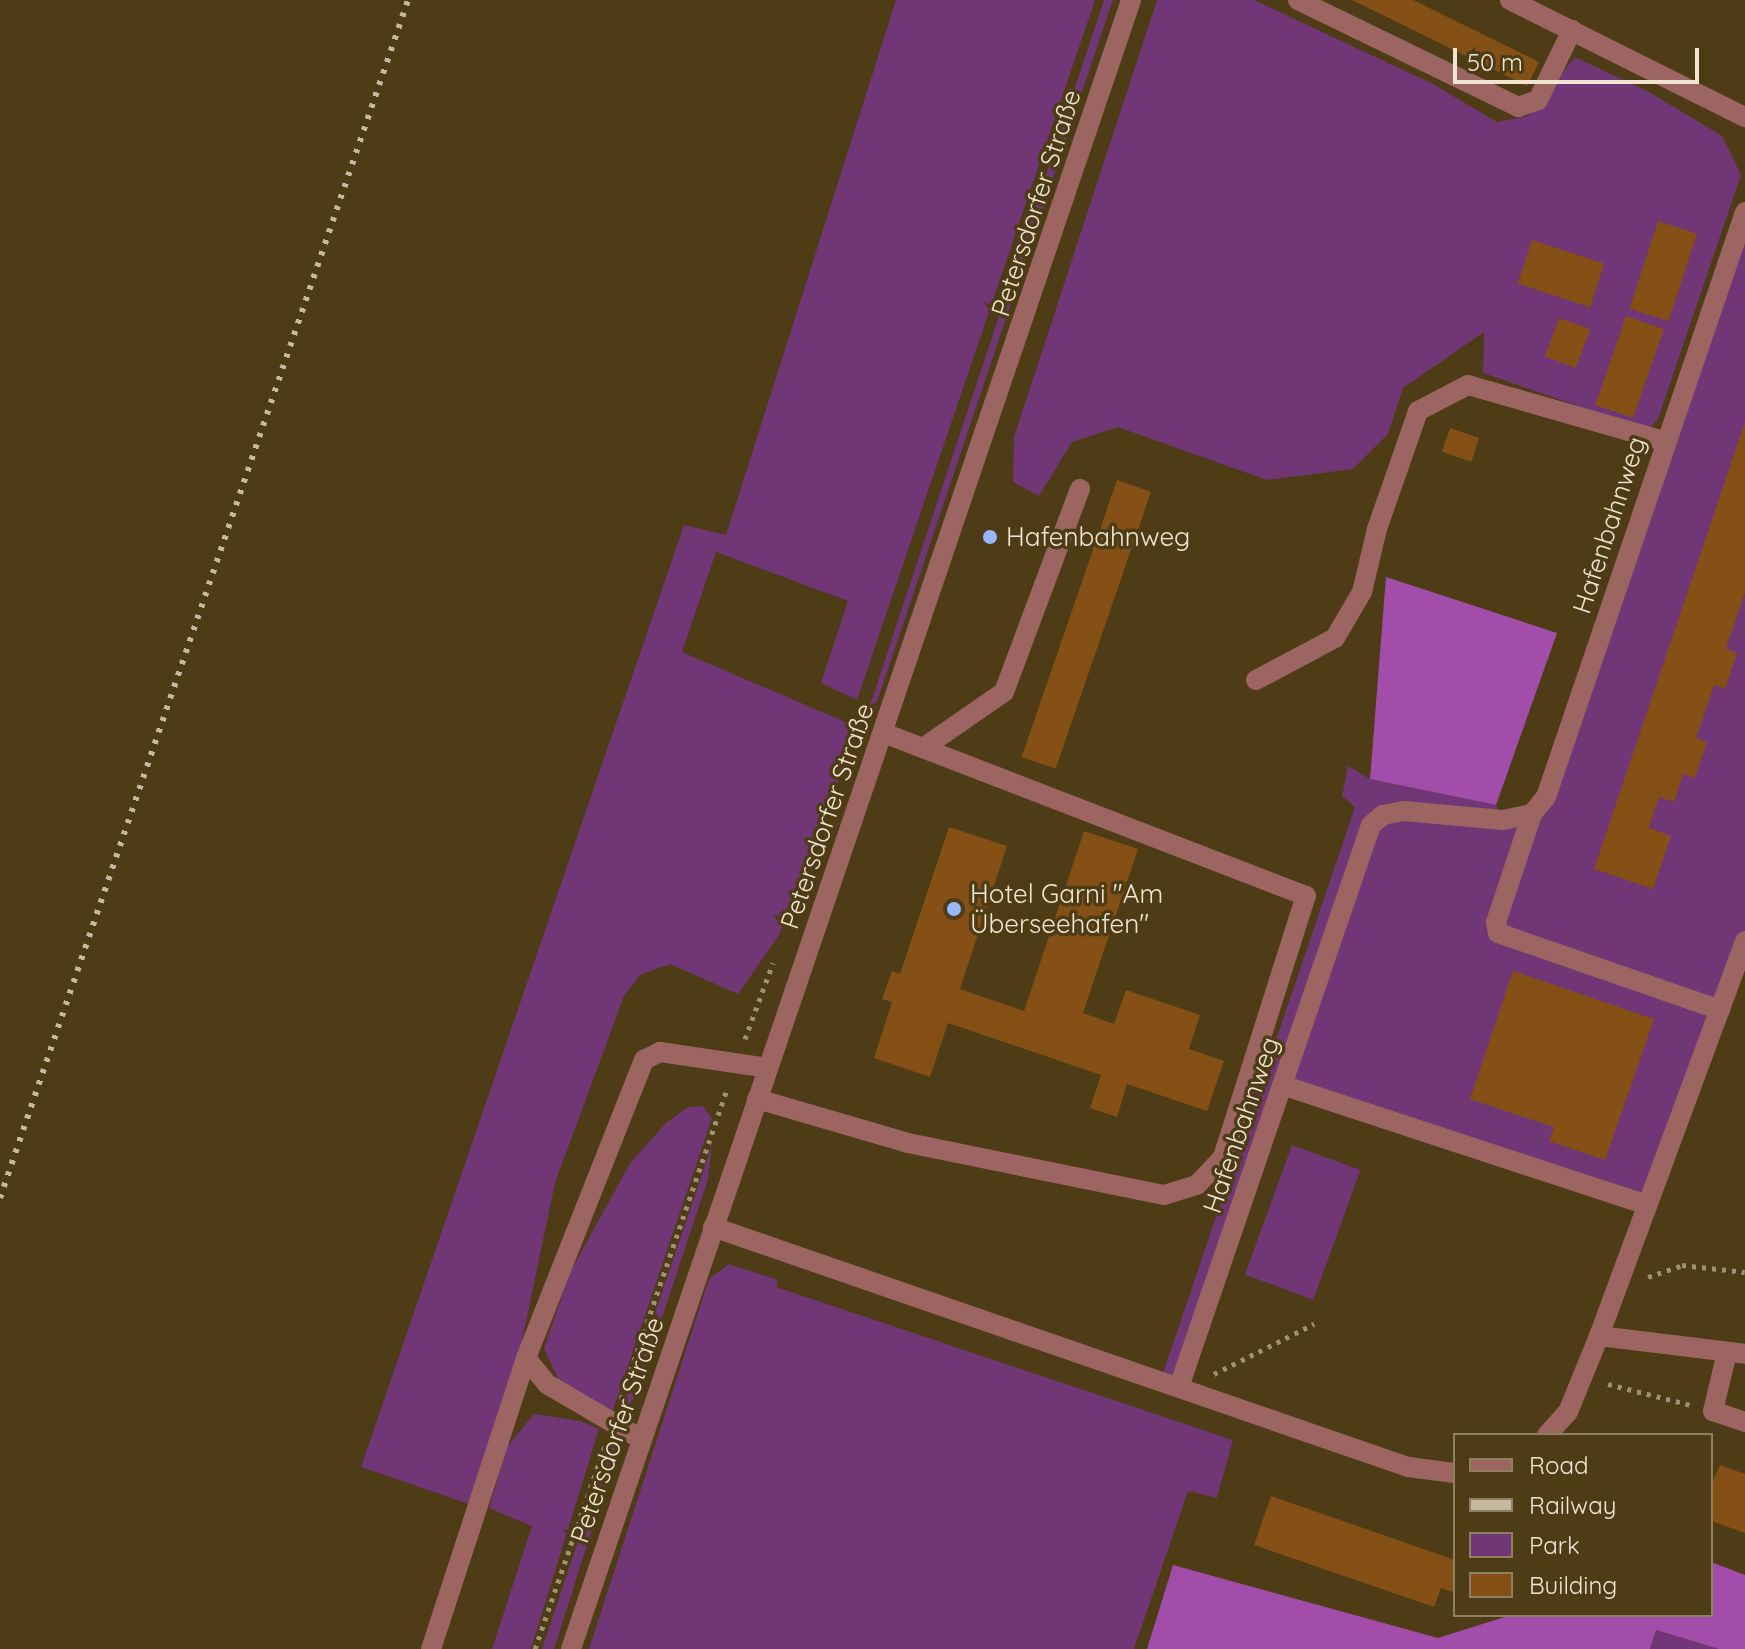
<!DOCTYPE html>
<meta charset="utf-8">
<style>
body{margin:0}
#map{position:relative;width:1745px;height:1649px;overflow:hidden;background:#4d3c15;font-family:Quicksand,sans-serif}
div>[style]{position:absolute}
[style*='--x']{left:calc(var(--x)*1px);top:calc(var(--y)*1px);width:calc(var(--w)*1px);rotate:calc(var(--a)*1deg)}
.green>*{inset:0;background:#703675;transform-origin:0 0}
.forest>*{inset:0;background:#a34dab}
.building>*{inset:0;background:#845015;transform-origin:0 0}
.path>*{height:5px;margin-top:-2.5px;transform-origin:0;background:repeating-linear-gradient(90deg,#9f9173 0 4px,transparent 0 10px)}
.minor>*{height:20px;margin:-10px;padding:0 10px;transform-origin:10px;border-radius:10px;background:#9d6561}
.rail>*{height:6px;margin-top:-3px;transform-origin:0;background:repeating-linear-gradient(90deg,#c6b9a0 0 4px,transparent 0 12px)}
.dots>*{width:22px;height:22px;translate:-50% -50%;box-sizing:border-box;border:4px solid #4d3c15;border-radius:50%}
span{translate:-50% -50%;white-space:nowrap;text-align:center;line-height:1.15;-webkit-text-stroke:7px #4d3c15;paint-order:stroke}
.street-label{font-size:26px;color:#f0e5d0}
.poi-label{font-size:26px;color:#f0e5d0}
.left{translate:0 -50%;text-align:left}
.legend{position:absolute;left:1453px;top:1433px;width:260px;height:184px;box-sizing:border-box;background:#4d3c15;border:2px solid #8e8060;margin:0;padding:10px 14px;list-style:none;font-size:24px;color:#f0e5d0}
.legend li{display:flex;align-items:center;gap:16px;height:40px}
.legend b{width:40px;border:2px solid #8e8060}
.scale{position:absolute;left:1453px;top:48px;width:246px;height:36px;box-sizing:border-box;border:4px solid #f0e5d0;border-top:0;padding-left:10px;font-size:24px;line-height:28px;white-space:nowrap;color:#f0e5d0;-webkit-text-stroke:6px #4d3c15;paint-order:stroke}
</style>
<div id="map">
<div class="green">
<div style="clip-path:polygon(896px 0,1095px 0,857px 700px,821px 683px,848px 601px,716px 552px,682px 652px,850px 724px,844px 765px,779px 935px,738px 994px,670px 964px,640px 975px,624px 996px,555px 1183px,514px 1379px,469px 1504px,361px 1467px,684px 525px,726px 535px)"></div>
<div style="clip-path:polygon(1104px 0,1113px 0,877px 702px,870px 705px)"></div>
<div style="clip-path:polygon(1157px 0,1254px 0,1433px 84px,1497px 122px,1528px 116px,1575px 57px,1649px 92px,1722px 136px,1741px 175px,1658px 419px,1648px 430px,1483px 373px,1484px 332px,1403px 388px,1388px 434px,1353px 469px,1267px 480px,1118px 427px,1072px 442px,1039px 496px,1013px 482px,1014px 437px)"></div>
<div style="clip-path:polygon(1745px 212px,1745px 941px,1646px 1205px,1282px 1085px,1179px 1387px,1161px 1379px,1355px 807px,1342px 796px,1348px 766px,1370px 779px,1496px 805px,1503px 820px,1532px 814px)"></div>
<div style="clip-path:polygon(703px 1106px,712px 1118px,612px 1413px,560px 1383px,544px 1349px,570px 1272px,631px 1162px,667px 1122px,688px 1107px)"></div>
<div style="clip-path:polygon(712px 1145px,708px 1179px,636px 1396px,621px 1413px)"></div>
<div style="left:1292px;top:1145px;width:73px;height:138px;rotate:20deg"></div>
<div style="clip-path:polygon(729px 1264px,778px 1280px,776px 1287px,1233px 1440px,1217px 1498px,1188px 1491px,1134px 1649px,589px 1649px,706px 1288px,710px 1278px)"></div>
<div style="clip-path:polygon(534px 1414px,581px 1421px,599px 1429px,531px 1649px,492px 1649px,532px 1526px,489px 1508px,507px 1447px)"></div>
<div style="clip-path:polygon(612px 1439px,616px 1454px,554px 1649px,542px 1649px)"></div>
<div style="clip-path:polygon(1656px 1630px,1719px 1649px,1650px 1649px)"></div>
</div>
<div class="forest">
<div style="clip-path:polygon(1386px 577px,1557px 633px,1496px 805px,1370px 779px)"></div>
<div style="clip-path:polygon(1711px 1562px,1745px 1575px,1745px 1649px,1719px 1649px,1656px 1630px,1650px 1649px,1147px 1649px,1173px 1565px,1438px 1638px,1511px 1615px,1711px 1615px)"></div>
</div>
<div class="building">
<div style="clip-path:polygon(1352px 0,1413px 0,1539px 62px,1527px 86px)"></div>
<div style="left:1658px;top:221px;width:41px;height:92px;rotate:18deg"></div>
<div style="left:1532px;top:240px;width:76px;height:46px;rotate:18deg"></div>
<div style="left:1626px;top:316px;width:40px;height:94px;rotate:19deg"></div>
<div style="left:1559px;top:318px;width:33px;height:41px;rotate:20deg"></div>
<div style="clip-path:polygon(1745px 422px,1745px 592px,1726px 648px,1737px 653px,1725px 689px,1714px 685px,1696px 738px,1707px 742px,1695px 778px,1683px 774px,1674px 802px,1659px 797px,1649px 828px,1671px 836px,1653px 889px,1594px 869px)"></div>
<div style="left:1450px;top:428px;width:31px;height:25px;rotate:19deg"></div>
<div style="left:1117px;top:480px;width:36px;height:293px;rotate:19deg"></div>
<div style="clip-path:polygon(949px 827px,1007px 846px,960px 989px,1024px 1011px,1084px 831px,1138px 849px,1083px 1013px,1114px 1024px,1126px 990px,1200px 1015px,1189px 1049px,1224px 1061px,1207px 1111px,1127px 1084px,1117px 1117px,1090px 1108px,1101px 1075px,948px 1023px,930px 1077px,874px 1058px,892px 1002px,882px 999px,892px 971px,900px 974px)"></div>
<div style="clip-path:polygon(1513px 971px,1654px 1019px,1605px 1160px,1549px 1141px,1554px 1127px,1470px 1099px)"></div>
<div style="clip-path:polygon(1720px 1465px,1745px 1474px,1745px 1533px,1711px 1521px,1711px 1485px)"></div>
<div style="clip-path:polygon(1271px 1496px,1455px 1560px,1455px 1593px,1441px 1588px,1434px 1607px,1254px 1545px)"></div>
</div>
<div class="path">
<div style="--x:745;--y:1039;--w:81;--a:-69.8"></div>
<div style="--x:1648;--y:1277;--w:36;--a:-19"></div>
<div style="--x:1682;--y:1265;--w:63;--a:6.3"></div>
<div style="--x:1214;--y:1374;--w:112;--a:-26.6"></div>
<div style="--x:1608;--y:1384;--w:86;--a:14.2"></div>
<div style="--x:621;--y:1399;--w:330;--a:-71.1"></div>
<div style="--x:535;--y:1649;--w:215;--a:-71"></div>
</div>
<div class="minor">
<div style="--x:1298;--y:0;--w:245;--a:25.9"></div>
<div style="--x:1518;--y:107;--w:21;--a:-19"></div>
<div style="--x:1538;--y:100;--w:78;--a:-64.1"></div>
<div style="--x:1510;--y:0;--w:263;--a:26.5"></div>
<div style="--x:1256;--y:680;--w:89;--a:-28"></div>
<div style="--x:1335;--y:638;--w:53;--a:-59.6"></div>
<div style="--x:1362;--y:592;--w:65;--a:-76.6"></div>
<div style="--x:1377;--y:529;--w:125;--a:-70.8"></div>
<div style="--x:1418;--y:411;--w:56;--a:-27.5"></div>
<div style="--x:1468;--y:385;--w:203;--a:16"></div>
<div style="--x:923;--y:748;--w:98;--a:-34.7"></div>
<div style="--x:1004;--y:692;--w:217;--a:-69.5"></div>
<div style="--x:1532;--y:814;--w:114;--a:108.4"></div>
<div style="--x:1496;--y:922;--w:11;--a:80"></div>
<div style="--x:1498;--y:933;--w:235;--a:19.1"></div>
<div style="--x:1282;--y:1085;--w:383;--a:18.2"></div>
<div style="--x:757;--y:1099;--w:157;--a:16.2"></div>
<div style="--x:908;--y:1143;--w:261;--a:11.5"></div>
<div style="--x:1164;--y:1195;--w:34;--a:-17"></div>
<div style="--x:1197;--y:1185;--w:38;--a:-47"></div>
<div style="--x:1223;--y:1157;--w:274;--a:-72.4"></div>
<div style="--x:1306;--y:896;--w:453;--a:-158.9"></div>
<div style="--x:713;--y:1227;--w:735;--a:19.05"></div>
<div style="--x:1408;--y:1467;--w:47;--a:7.3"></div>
<div style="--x:1599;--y:1336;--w:421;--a:-69.7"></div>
<div style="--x:1727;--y:1352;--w:61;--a:103.3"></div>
<div style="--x:1713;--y:1411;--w:34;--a:19"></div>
<div style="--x:1179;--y:1387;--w:594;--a:-71.14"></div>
<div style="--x:1371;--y:825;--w:16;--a:-40"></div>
<div style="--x:1383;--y:815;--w:21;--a:-11"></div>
<div style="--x:1404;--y:811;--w:99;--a:5.2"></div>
<div style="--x:1503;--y:820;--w:30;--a:-12"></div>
<div style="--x:1532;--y:814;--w:22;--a:-51"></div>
<div style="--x:1546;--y:797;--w:618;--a:-71.21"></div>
<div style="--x:1547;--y:1435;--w:31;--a:-48"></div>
<div style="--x:1568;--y:1412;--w:82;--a:-67.8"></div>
<div style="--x:1599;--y:1336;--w:147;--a:7"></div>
<div style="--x:641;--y:1439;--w:109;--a:-149.7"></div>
<div style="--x:547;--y:1384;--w:33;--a:-129"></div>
<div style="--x:526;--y:1358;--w:321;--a:-68.4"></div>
<div style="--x:644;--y:1060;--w:18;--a:-27"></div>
<div style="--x:660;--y:1052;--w:109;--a:8.4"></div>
<div style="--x:431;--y:1649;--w:306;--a:-71.9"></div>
<div style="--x:571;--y:1649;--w:1741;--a:-71.24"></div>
</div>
<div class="rail">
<div style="--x:0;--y:1198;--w:1266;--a:-71.19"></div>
</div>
<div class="dots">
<div style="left:990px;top:537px;background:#94b7fd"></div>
<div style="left:954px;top:909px;background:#94b7fd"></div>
</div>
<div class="street-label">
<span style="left:1036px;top:203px;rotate:-72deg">Petersdorfer Straße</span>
<span style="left:1609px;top:525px;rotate:-72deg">Hafenbahnweg</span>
<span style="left:827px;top:816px;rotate:-71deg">Petersdorfer Straße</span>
<span style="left:1241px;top:1125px;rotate:-71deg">Hafenbahnweg</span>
<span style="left:617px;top:1430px;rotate:-71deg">Petersdorfer Straße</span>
</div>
<div class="poi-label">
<span class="left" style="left:1006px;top:537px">Hafenbahnweg</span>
<span class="left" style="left:970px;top:909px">Hotel Garni "Am<br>Überseehafen"</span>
</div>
<ul class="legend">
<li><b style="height:10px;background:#9d6561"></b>Road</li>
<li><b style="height:10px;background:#c6b9a0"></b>Railway</li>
<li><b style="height:22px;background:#703675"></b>Park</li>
<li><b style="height:22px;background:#845015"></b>Building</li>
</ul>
<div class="scale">50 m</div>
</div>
